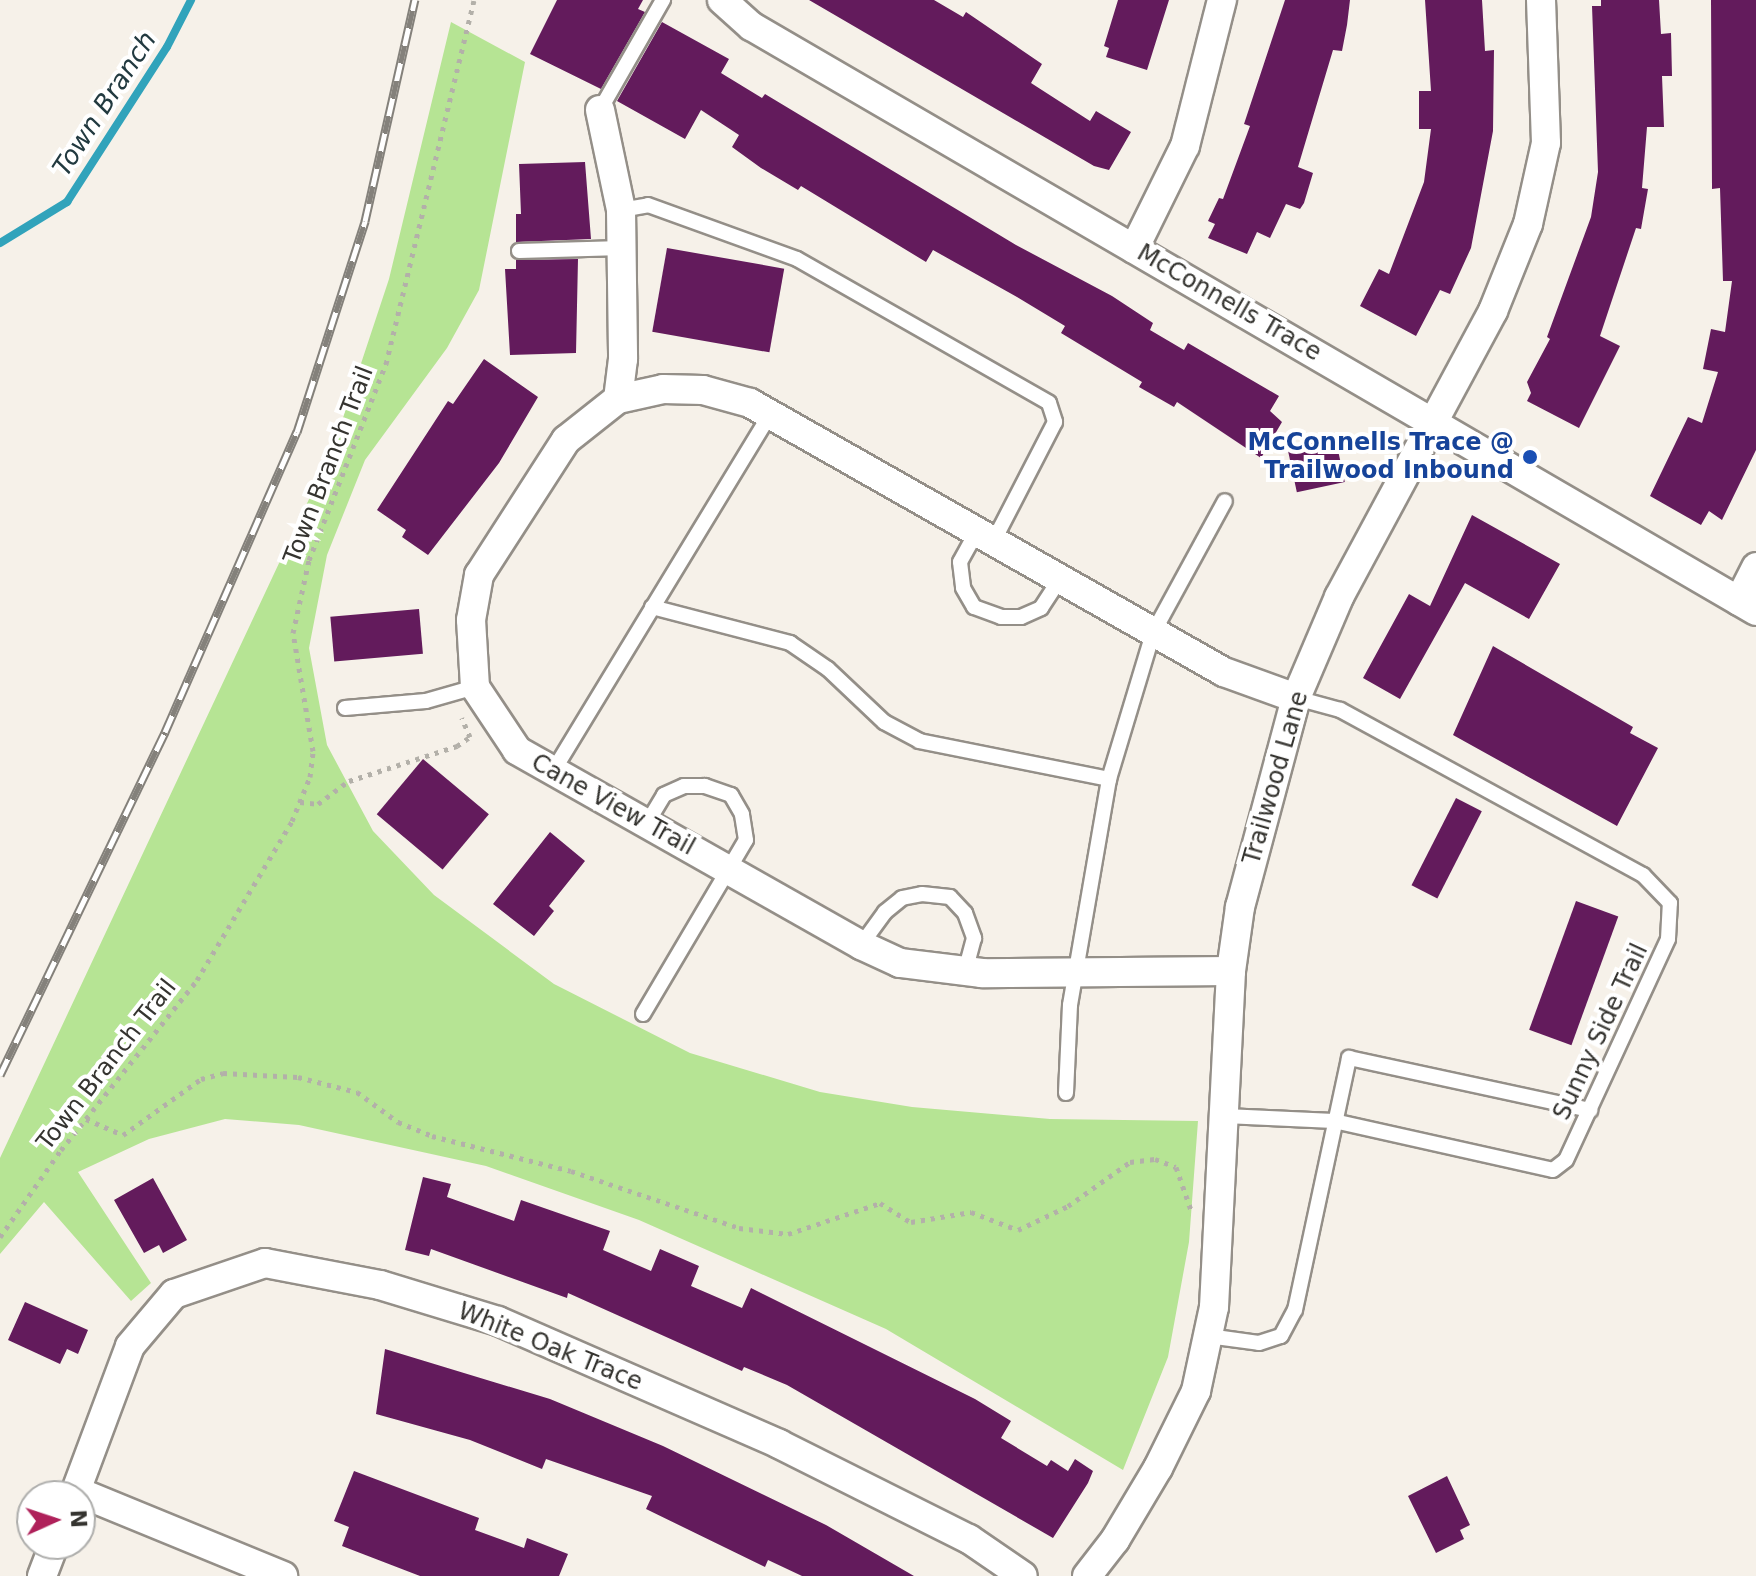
<!DOCTYPE html>
<style>
body{margin:0}
#map{position:relative;width:1756px;height:1576px;overflow:hidden;background:#f6f1e9;font-family:"DejaVu Sans",sans-serif}
div>[style]{position:absolute}
[style*='--x']{left:calc(var(--x)*1px);top:calc(var(--y)*1px);width:calc(var(--w)*1px);rotate:calc(var(--a)*1deg)}
.green>*{inset:0;background:#b6e494}
.stream>*{height:8px;margin:-4px;padding:0 4px;transform-origin:4px;border-radius:4px;background:#31a3bb}
.building>*{inset:0;background:#631b5c;transform-origin:0 0}
.path>*{height:5px;margin-top:-2.5px;transform-origin:0;background:repeating-linear-gradient(90deg,#b3b0a9 0 4px,transparent 0 10px)}
.roads{filter:drop-shadow(2px 0 #948f88) drop-shadow(-2px 0 #948f88) drop-shadow(0 2px #948f88) drop-shadow(0 -2px #948f88)}
.lane>*{height:14px;margin:-7px;padding:0 7px;transform-origin:7px;border-radius:7px;background:#fff}
.street>*{height:28px;margin:-14px;padding:0 14px;transform-origin:14px;border-radius:14px;background:#fff}
.rail>*{height:9px;margin-top:-4.5px;transform-origin:0;background:repeating-linear-gradient(90deg,#fff 0 18px,#84817b 0 36px);box-sizing:border-box;border-block:2px solid #84817b}
.dots>*{width:22px;height:22px;translate:-50% -50%;box-sizing:border-box;border:4px solid #fff;border-radius:50%}
span{translate:-50% -50%;white-space:nowrap;text-align:center;line-height:1.15;-webkit-text-stroke:8px #fff;paint-order:stroke}
.street-label{font-size:24px;color:#353430}
.transit-label{font-size:24px;color:#164399;font-weight:700}
.right{translate:-100% -50%;text-align:right}
.water-label{font-size:26px;color:#223a40;font-style:italic}
.north{position:absolute;left:16px;top:1480px;width:80px;height:80px;box-sizing:border-box;background:#fff;border:2px solid #aeaeac;border-radius:50%;rotate:87deg;font-size:22px;font-weight:700;line-height:32px;text-align:center;color:#353430}
.north::after{content:'';display:block;margin:auto;width:28px;height:36px;background:#af215a;clip-path:polygon(50% 0,100% 100%,50% 72%,0 100%)}
</style>
<div id="map">
<div class="green">
<div style="clip-path:polygon(451px 22px,525px 62px,479px 290px,447px 348px,365px 460px,327px 555px,309px 648px,327px 745px,373px 831px,434px 895px,554px 984px,690px 1053px,820px 1092px,912px 1107px,1050px 1119px,1198px 1121px,1189px 1242px,1168px 1357px,1123px 1470px,886px 1329px,639px 1220px,486px 1166px,299px 1125px,225px 1119px,149px 1139px,78px 1172px,151px 1283px,131px 1301px,44px 1202px,0 1254px,0 1158px,333px 448px,389px 279px)"></div>
</div>
<div class="stream">
<div style="--x:0;--y:243;--w:79;--a:-31.5"></div>
<div style="--x:67;--y:202;--w:184;--a:-57.2"></div>
<div style="--x:167;--y:47;--w:53;--a:-62.9"></div>
</div>
<div class="building">
<div style="clip-path:polygon(557px 0,643px 0,638px 9px,645px 12px,601px 89px,530px 54px)"></div>
<div style="clip-path:polygon(809px 0,934px 0,963px 17px,966px 12px,1042px 64px,1031px 83px,1090px 121px,1096px 111px,1131px 132px,1109px 170px,1094px 166px)"></div>
<div style="clip-path:polygon(1118px 0,1169px 0,1147px 70px,1106px 57px,1109px 48px,1104px 46px)"></div>
<div style="clip-path:polygon(1285px 0,1350px 0,1347px 25px,1342px 51px,1333px 50px,1298px 167px,1313px 173px,1304px 203px,1300px 209px,1286px 204px,1270px 238px,1257px 232px,1247px 254px,1208px 238px,1215px 224px,1208px 221px,1219px 198px,1223px 199px,1250px 126px,1244px 124px)"></div>
<div style="clip-path:polygon(1425px 0,1482px 0,1485px 51px,1494px 50px,1493px 131px,1471px 248px,1450px 294px,1440px 290px,1416px 336px,1360px 306px,1379px 269px,1389px 274px,1424px 182px,1431px 129px,1419px 129px,1419px 91px,1431px 91px)"></div>
<div style="clip-path:polygon(1601px 0,1659px 0,1661px 34px,1671px 33px,1672px 76px,1662px 76px,1664px 127px,1647px 127px,1642px 188px,1648px 189px,1641px 229px,1636px 228px,1600px 336px,1620px 346px,1579px 428px,1527px 401px,1531px 393px,1527px 382px,1550px 339px,1547px 337px,1591px 217px,1598px 172px,1592px 6px,1601px 6px)"></div>
<div style="clip-path:polygon(1711px 0,1756px 0,1756px 450px,1722px 520px,1709px 511px,1701px 525px,1650px 496px,1688px 417px,1702px 423px,1718px 372px,1703px 369px,1711px 329px,1725px 332px,1732px 281px,1723px 281px,1720px 188px,1712px 189px)"></div>
<div style="clip-path:polygon(662px 22px,729px 59px,721px 73px,762px 98px,765px 94px,1016px 245px,1112px 296px,1153px 323px,1150px 330px,1184px 350px,1188px 343px,1279px 396px,1270px 411px,1282px 422px,1261px 458px,1177px 402px,1174px 407px,1139px 387px,1142px 382px,1061px 333px,1065px 326px,1017px 297px,933px 250px,926px 262px,801px 186px,798px 190px,761px 168px,732px 147px,739px 135px,701px 110px,685px 139px,617px 101px)"></div>
<div style="clip-path:polygon(585px 162px,591px 239px,516px 242px,516px 214px,521px 214px,519px 164px)"></div>
<div style="left:667px;top:248px;width:119px;height:85px;rotate:10deg"></div>
<div style="clip-path:polygon(578px 259px,576px 353px,510px 355px,505px 269px,516px 269px,516px 260px)"></div>
<div style="clip-path:polygon(484px 359px,538px 397px,499px 463px,428px 555px,402px 537px,406px 530px,377px 510px,448px 401px,453px 404px)"></div>
<div style="left:1335px;top:436px;width:47px;height:49px;rotate:78deg"></div>
<div style="clip-path:polygon(1472px 515px,1560px 564px,1529px 619px,1465px 583px,1400px 699px,1363px 678px,1409px 594px,1430px 606px)"></div>
<div style="left:419px;top:609px;width:45px;height:89px;rotate:85deg"></div>
<div style="clip-path:polygon(1493px 646px,1633px 727px,1630px 733px,1658px 748px,1617px 826px,1453px 735px)"></div>
<div style="left:423px;top:759px;width:86px;height:72px;rotate:40deg"></div>
<div style="left:1456px;top:798px;width:29px;height:98px;rotate:27deg"></div>
<div style="clip-path:polygon(550px 832px,585px 861px,549px 906px,554px 911px,534px 936px,493px 904px)"></div>
<div style="left:1576px;top:901px;width:45px;height:137px;rotate:20deg"></div>
<div style="clip-path:polygon(423px 1177px,451px 1184px,447px 1197px,514px 1221px,521px 1200px,610px 1231px,603px 1250px,651px 1271px,660px 1249px,699px 1266px,691px 1286px,742px 1308px,751px 1288px,975px 1399px,1011px 1421px,1001px 1438px,1047px 1466px,1051px 1460px,1068px 1471px,1075px 1459px,1093px 1471px,1088px 1483px,1053px 1538px,787px 1385px,744px 1367px,742px 1371px,568px 1293px,567px 1298px,431px 1249px,429px 1256px,405px 1250px)"></div>
<div style="clip-path:polygon(153px 1178px,187px 1240px,163px 1253px,159px 1245px,144px 1253px,114px 1200px)"></div>
<div style="clip-path:polygon(25px 1302px,88px 1330px,78px 1354px,67px 1349px,60px 1364px,8px 1340px)"></div>
<div style="clip-path:polygon(385px 1349px,550px 1399px,663px 1446px,826px 1525px,914px 1576px,802px 1576px,768px 1560px,765px 1567px,646px 1509px,652px 1496px,546px 1459px,542px 1469px,470px 1440px,376px 1414px)"></div>
<div style="clip-path:polygon(354px 1471px,479px 1518px,475px 1530px,524px 1548px,527px 1538px,568px 1554px,559px 1576px,420px 1576px,342px 1546px,349px 1527px,334px 1521px)"></div>
<div style="clip-path:polygon(1447px 1476px,1470px 1525px,1460px 1530px,1464px 1539px,1436px 1553px,1408px 1496px)"></div>
</div>
<div class="path">
<div style="--x:300;--y:802;--w:18;--a:6"></div>
<div style="--x:318;--y:804;--w:39;--a:-37"></div>
<div style="--x:349;--y:781;--w:114;--a:-18"></div>
<div style="--x:457;--y:746;--w:16;--a:-35"></div>
<div style="--x:470;--y:737;--w:21;--a:-113"></div>
<div style="--x:86;--y:1119;--w:40;--a:23.4"></div>
<div style="--x:123;--y:1135;--w:96;--a:-35.7"></div>
<div style="--x:201;--y:1079;--w:23;--a:-15"></div>
<div style="--x:223;--y:1073;--w:75;--a:3.1"></div>
<div style="--x:298;--y:1077;--w:61;--a:14.3"></div>
<div style="--x:357;--y:1092;--w:51;--a:36.2"></div>
<div style="--x:398;--y:1122;--w:37;--a:22"></div>
<div style="--x:432;--y:1136;--w:143;--a:14.1"></div>
<div style="--x:571;--y:1171;--w:177;--a:18.7"></div>
<div style="--x:739;--y:1228;--w:49;--a:7"></div>
<div style="--x:788;--y:1234;--w:97;--a:-18.6"></div>
<div style="--x:880;--y:1203;--w:36;--a:32"></div>
<div style="--x:911;--y:1222;--w:61;--a:-9.5"></div>
<div style="--x:971;--y:1212;--w:50;--a:21"></div>
<div style="--x:1018;--y:1230;--w:55;--a:-25.6"></div>
<div style="--x:1068;--y:1206;--w:76;--a:-35.4"></div>
<div style="--x:1130;--y:1162;--w:25;--a:-7"></div>
<div style="--x:1155;--y:1159;--w:22;--a:21"></div>
<div style="--x:1176;--y:1167;--w:46;--a:70.8"></div>
<div style="--x:0;--y:1237;--w:106;--a:-55"></div>
<div style="--x:61;--y:1150;--w:218;--a:-51.3"></div>
<div style="--x:197;--y:980;--w:185;--a:-59.1"></div>
<div style="--x:292;--y:821;--w:48;--a:-67.8"></div>
<div style="--x:310;--y:777;--w:26;--a:-83"></div>
<div style="--x:313;--y:751;--w:120;--a:-99.6"></div>
<div style="--x:293;--y:633;--w:75;--a:-77.6"></div>
<div style="--x:309;--y:560;--w:211;--a:-68.6"></div>
<div style="--x:386;--y:364;--w:374;--a:-76.4"></div>
</div>
<div class="roads">
<div class="lane">
<div style="--x:600;--y:110;--w:127;--a:-60.2"></div>
<div style="--x:621;--y:210;--w:27;--a:-10"></div>
<div style="--x:648;--y:205;--w:158;--a:19.9"></div>
<div style="--x:797;--y:259;--w:290;--a:29.7"></div>
<div style="--x:1049;--y:403;--w:20;--a:72"></div>
<div style="--x:1055;--y:422;--w:135;--a:117.3"></div>
<div style="--x:519;--y:251;--w:103;--a:-1.7"></div>
<div style="--x:976;--y:533;--w:33;--a:119"></div>
<div style="--x:960;--y:562;--w:26;--a:83"></div>
<div style="--x:963;--y:588;--w:22;--a:60"></div>
<div style="--x:974;--y:607;--w:29;--a:20"></div>
<div style="--x:1001;--y:617;--w:20;--a:0"></div>
<div style="--x:1021;--y:617;--w:22;--a:-24"></div>
<div style="--x:1041;--y:608;--w:33;--a:-57"></div>
<div style="--x:652;--y:607;--w:143;--a:14.6"></div>
<div style="--x:790;--y:643;--w:46;--a:34.4"></div>
<div style="--x:828;--y:669;--w:77;--a:43.4"></div>
<div style="--x:884;--y:722;--w:40;--a:28"></div>
<div style="--x:919;--y:741;--w:194;--a:11.3"></div>
<div style="--x:345;--y:708;--w:81;--a:-4.9"></div>
<div style="--x:426;--y:701;--w:51;--a:-15.9"></div>
<div style="--x:552;--y:773;--w:420;--a:-58.7"></div>
<div style="--x:861;--y:945;--w:41;--a:-54"></div>
<div style="--x:885;--y:912;--w:22;--a:-39"></div>
<div style="--x:902;--y:898;--w:20;--a:-11"></div>
<div style="--x:922;--y:894;--w:28;--a:6"></div>
<div style="--x:950;--y:897;--w:22;--a:47"></div>
<div style="--x:965;--y:913;--w:27;--a:70"></div>
<div style="--x:974;--y:938;--w:34;--a:105"></div>
<div style="--x:643;--y:1014;--w:202;--a:-59.4"></div>
<div style="--x:746;--y:840;--w:26;--a:-99"></div>
<div style="--x:742;--y:814;--w:22;--a:-120"></div>
<div style="--x:731;--y:795;--w:28;--a:-161"></div>
<div style="--x:705;--y:786;--w:21;--a:180"></div>
<div style="--x:684;--y:786;--w:22;--a:156"></div>
<div style="--x:664;--y:795;--w:35;--a:121"></div>
<div style="--x:1066;--y:1093;--w:88;--a:-87.4"></div>
<div style="--x:1070;--y:1005;--w:229;--a:-80.2"></div>
<div style="--x:1109;--y:779;--w:152;--a:-73.2"></div>
<div style="--x:1153;--y:633;--w:150;--a:-61.4"></div>
<div style="--x:1225;--y:1116;--w:109;--a:2.6"></div>
<div style="--x:1334;--y:1121;--w:224;--a:12.6"></div>
<div style="--x:1553;--y:1170;--w:16;--a:-38"></div>
<div style="--x:1566;--y:1160;--w:243;--a:-65.2"></div>
<div style="--x:1668;--y:939;--w:36;--a:-87"></div>
<div style="--x:1670;--y:903;--w:39;--a:-134"></div>
<div style="--x:1643;--y:875;--w:345;--a:-151.4"></div>
<div style="--x:1340;--y:710;--w:46;--a:-164.7"></div>
<div style="--x:1208;--y:1336;--w:51;--a:7.8"></div>
<div style="--x:1259;--y:1343;--w:23;--a:-18"></div>
<div style="--x:1281;--y:1336;--w:30;--a:-62"></div>
<div style="--x:1295;--y:1310;--w:258;--a:-77.9"></div>
<div style="--x:1349;--y:1058;--w:247;--a:12.2"></div>
</div>
<div class="street">
<div style="--x:722;--y:0;--w:39;--a:42"></div>
<div style="--x:751;--y:26;--w:1163;--a:30.2"></div>
<div style="--x:600;--y:110;--w:102;--a:78.1"></div>
<div style="--x:621;--y:210;--w:149;--a:89.2"></div>
<div style="--x:623;--y:359;--w:40;--a:97.1"></div>
<div style="--x:1134;--y:249;--w:115;--a:-63.7"></div>
<div style="--x:1185;--y:146;--w:151;--a:-75.8"></div>
<div style="--x:1739;--y:601;--w:38;--a:-63"></div>
<div style="--x:1231;--y:971;--w:249;--a:179.5"></div>
<div style="--x:982;--y:973;--w:83;--a:-173"></div>
<div style="--x:900;--y:963;--w:43;--a:-155.2"></div>
<div style="--x:861;--y:945;--w:395;--a:-150.5"></div>
<div style="--x:517;--y:750;--w:76;--a:-123.7"></div>
<div style="--x:475;--y:687;--w:67;--a:-93.4"></div>
<div style="--x:471;--y:620;--w:46;--a:-79.9"></div>
<div style="--x:479;--y:575;--w:161;--a:-57.2"></div>
<div style="--x:566;--y:440;--w:66;--a:-38.3"></div>
<div style="--x:618;--y:399;--w:46;--a:-12.5"></div>
<div style="--x:663;--y:389;--w:40;--a:1.4"></div>
<div style="--x:703;--y:390;--w:49;--a:15.5"></div>
<div style="--x:750;--y:403;--w:545;--a:29.58"></div>
<div style="--x:1224;--y:672;--w:77;--a:19.9"></div>
<div style="--x:76;--y:1491;--w:224;--a:22.3"></div>
<div style="--x:74;--y:1496;--w:160;--a:-69.5"></div>
<div style="--x:130;--y:1346;--w:68;--a:-49.8"></div>
<div style="--x:174;--y:1294;--w:96;--a:-18.8"></div>
<div style="--x:265;--y:1263;--w:117;--a:10.8"></div>
<div style="--x:380;--y:1285;--w:123;--a:17"></div>
<div style="--x:498;--y:1321;--w:307;--a:23.6"></div>
<div style="--x:779;--y:1444;--w:212;--a:26.6"></div>
<div style="--x:969;--y:1539;--w:65;--a:34.4"></div>
<div style="--x:42;--y:1576;--w:34;--a:-69"></div>
<div style="--x:1087;--y:1576;--w:46;--a:-52.1"></div>
<div style="--x:1115;--y:1540;--w:84;--a:-59.2"></div>
<div style="--x:1158;--y:1468;--w:86;--a:-63.7"></div>
<div style="--x:1196;--y:1391;--w:86;--a:-77.9"></div>
<div style="--x:1214;--y:1307;--w:336;--a:-87.1"></div>
<div style="--x:1231;--y:971;--w:65;--a:-82"></div>
<div style="--x:1240;--y:907;--w:216;--a:-75"></div>
<div style="--x:1296;--y:698;--w:110;--a:-66.9"></div>
<div style="--x:1339;--y:597;--w:325;--a:-61.7"></div>
<div style="--x:1493;--y:311;--w:94;--a:-68.1"></div>
<div style="--x:1528;--y:224;--w:83;--a:-77.5"></div>
<div style="--x:1546;--y:143;--w:143;--a:-92"></div>
</div>
</div>
<div class="rail">
<div style="--x:0;--y:1075;--w:381;--a:-64.3"></div>
<div style="--x:165;--y:732;--w:328;--a:-66.3"></div>
<div style="--x:297;--y:432;--w:222;--a:-72.1"></div>
<div style="--x:365;--y:221;--w:227;--a:-77.3"></div>
</div>
<div class="dots">
<div style="left:1530px;top:457px;background:#1a4fb4"></div>
</div>
<div class="street-label">
<span style="left:1229px;top:303px;rotate:30deg">McConnells Trace</span>
<span style="left:329px;top:465px;rotate:-69deg">Town Branch Trail</span>
<span style="left:1276px;top:778px;rotate:-74deg">Trailwood Lane</span>
<span style="left:613px;top:805px;rotate:29deg">Cane View Trail</span>
<span style="left:1601px;top:1032px;rotate:-65deg">Sunny Side Trail</span>
<span style="left:107px;top:1065px;rotate:-52deg">Town Branch Trail</span>
<span style="left:550px;top:1347px;rotate:22deg">White Oak Trace</span>
</div>
<div class="transit-label">
<span class="right" style="left:1514px;top:457px">McConnells Trace @<br>Trailwood Inbound</span>
</div>
<div class="water-label">
<span style="left:105px;top:104px;rotate:-57deg">Town Branch</span>
</div>
<div class="north">N</div>
</div>
